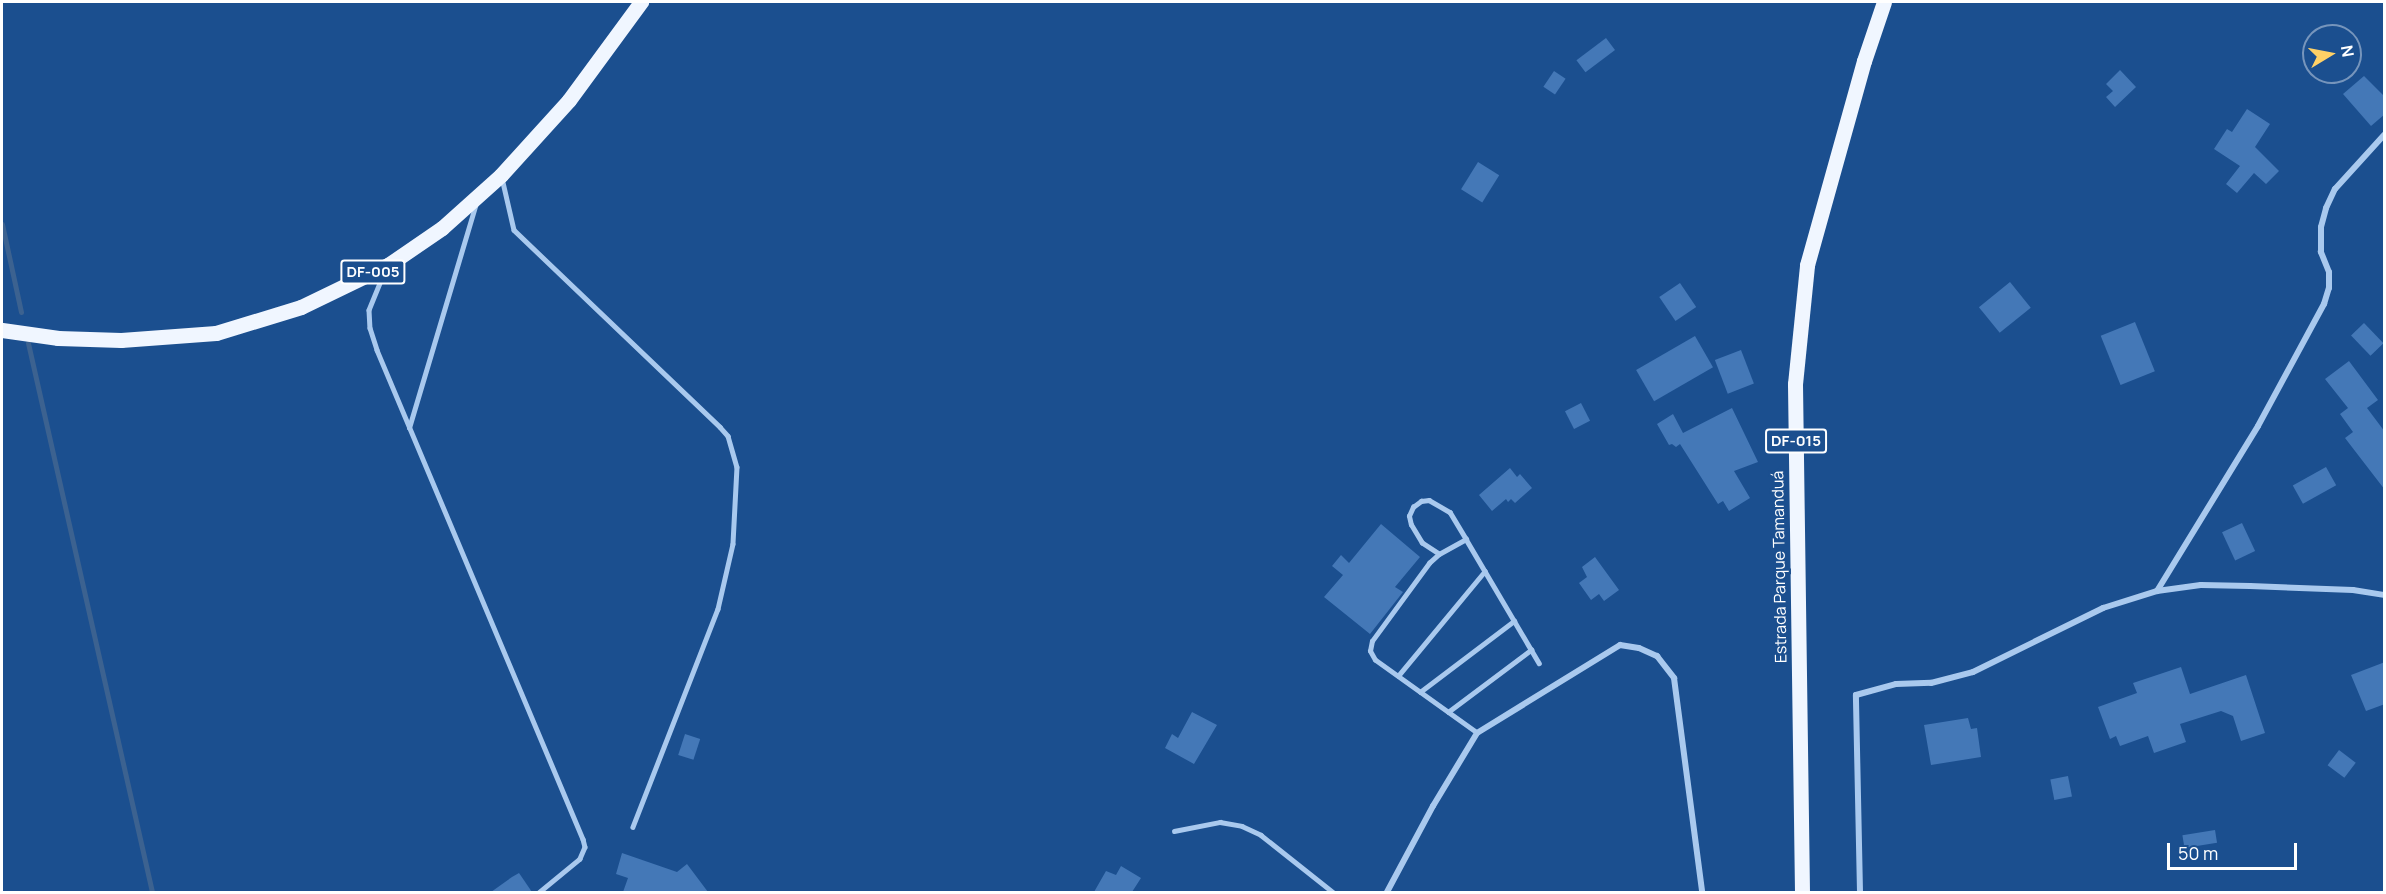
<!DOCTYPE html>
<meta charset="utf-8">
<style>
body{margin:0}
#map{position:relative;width:2386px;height:894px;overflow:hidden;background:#1b4f8f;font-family:Manrope,sans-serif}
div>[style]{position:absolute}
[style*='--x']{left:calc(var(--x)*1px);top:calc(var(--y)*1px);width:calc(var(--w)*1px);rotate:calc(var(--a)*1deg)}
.stream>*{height:5px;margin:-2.5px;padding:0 2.5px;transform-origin:2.5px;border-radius:2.5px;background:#3c6290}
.building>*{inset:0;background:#4478b7;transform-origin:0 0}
.service>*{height:4.5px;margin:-2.25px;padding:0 2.25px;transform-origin:2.25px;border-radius:2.25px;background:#a9c9ee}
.minor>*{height:6px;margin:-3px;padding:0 3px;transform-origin:3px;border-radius:3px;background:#a9c9ee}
.primary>*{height:15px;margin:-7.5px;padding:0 7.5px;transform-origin:7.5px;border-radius:7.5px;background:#f0f6ff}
span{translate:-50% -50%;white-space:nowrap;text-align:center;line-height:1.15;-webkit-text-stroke:4.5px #1b4f8f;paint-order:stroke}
.shield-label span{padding:2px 4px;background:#1b4f8f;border:2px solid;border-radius:4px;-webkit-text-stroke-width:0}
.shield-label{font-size:15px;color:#fff;font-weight:700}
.street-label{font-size:16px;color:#fff}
.frame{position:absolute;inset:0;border:3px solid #fff;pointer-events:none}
.north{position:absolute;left:2302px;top:24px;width:60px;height:60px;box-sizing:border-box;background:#1b4f8f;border:2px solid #7695bc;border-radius:50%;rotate:80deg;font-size:16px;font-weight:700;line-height:24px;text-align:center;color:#fff}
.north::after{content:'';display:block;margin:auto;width:21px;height:27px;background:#ffd166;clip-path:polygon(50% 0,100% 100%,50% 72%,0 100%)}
.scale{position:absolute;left:2167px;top:843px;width:130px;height:27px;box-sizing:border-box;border:3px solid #fff;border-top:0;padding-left:8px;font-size:18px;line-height:21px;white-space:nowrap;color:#fff;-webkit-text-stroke:4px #1b4f8f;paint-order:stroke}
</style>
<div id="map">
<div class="stream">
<div style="--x:2;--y:224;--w:90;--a:77.8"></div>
<div style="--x:28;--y:343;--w:563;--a:77.27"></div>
</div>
<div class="building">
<div style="left:1606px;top:38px;width:15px;height:37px;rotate:53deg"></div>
<div style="clip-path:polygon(2120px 70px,2136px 87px,2115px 107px,2106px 97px,2113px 91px,2106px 84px)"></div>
<div style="left:1554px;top:71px;width:14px;height:19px;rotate:34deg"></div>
<div style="clip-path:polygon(2364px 76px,2385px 97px,2385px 114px,2371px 126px,2343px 94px)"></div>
<div style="clip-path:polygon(2247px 109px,2270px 124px,2255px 147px,2279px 171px,2266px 184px,2254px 173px,2237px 193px,2226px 184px,2240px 166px,2214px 149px,2227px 129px,2232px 132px)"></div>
<div style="left:1478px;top:162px;width:25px;height:32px;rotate:32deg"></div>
<div style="left:2010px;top:282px;width:33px;height:40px;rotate:51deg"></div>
<div style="left:1680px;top:283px;width:29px;height:25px;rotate:56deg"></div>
<div style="left:2135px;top:322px;width:53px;height:37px;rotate:68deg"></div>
<div style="left:2364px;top:323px;width:28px;height:18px;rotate:46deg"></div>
<div style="left:1695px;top:336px;width:36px;height:68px;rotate:60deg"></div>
<div style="left:1741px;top:350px;width:36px;height:28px;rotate:69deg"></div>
<div style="clip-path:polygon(2349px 361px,2378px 400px,2367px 408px,2385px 432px,2385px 490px,2345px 438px,2353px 432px,2340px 414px,2348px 408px,2325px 379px)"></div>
<div style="left:1581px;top:403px;width:20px;height:18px;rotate:63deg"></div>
<div style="clip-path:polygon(1732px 408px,1758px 462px,1734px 471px,1750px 498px,1729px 511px,1723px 501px,1718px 504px,1680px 444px,1676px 447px,1672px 444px,1669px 445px,1657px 424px,1673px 414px,1683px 433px)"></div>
<div style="left:2326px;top:467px;width:21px;height:38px;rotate:61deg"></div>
<div style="clip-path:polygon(1510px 468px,1517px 477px,1520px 474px,1532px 488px,1515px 503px,1511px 499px,1508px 502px,1506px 499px,1492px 511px,1479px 495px)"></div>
<div style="left:2242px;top:523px;width:31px;height:22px;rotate:65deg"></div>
<div style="clip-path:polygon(1381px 524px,1420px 557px,1395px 587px,1403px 592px,1370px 634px,1324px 597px,1343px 575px,1332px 566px,1341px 555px,1349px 563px)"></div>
<div style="clip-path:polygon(1595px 557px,1619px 590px,1604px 601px,1599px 594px,1591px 600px,1579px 583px,1587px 577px,1582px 567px)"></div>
<div style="clip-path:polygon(2385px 662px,2385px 704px,2366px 711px,2351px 675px)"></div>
<div style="clip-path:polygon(2181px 667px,2190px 694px,2246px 675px,2265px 733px,2241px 741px,2233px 716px,2221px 711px,2180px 724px,2186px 742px,2154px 753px,2148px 736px,2120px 746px,2116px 736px,2110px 739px,2098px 707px,2137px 693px,2133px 683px)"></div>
<div style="clip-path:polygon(1192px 712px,1217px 725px,1194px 764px,1165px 748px,1172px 734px,1178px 738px)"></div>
<div style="clip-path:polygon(1968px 718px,1971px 729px,1977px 728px,1981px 757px,1931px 765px,1924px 725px)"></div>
<div style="left:685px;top:734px;width:16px;height:22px;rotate:18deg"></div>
<div style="left:2339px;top:750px;width:21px;height:19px;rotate:37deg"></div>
<div style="left:2068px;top:776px;width:21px;height:18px;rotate:79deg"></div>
<div style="left:2215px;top:830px;width:13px;height:33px;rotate:81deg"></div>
<div style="clip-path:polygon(622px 853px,677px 872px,687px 864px,708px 892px,623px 892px,628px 878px,616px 874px)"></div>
<div style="clip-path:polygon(1121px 866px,1141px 878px,1132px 892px,1094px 892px,1106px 871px,1116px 875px)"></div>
<div style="clip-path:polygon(519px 873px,532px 892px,491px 892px,512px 877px)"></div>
</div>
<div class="service">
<div style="--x:502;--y:178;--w:53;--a:77"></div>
<div style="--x:514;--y:230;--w:285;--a:43.7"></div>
<div style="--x:720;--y:427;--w:12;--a:48"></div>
<div style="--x:728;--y:436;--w:32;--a:74"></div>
<div style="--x:737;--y:467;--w:77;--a:93"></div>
<div style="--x:733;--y:544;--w:67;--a:103"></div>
<div style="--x:718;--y:609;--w:234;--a:111.3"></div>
<div style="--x:385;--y:271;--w:42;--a:112.3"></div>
<div style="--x:369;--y:310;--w:18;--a:87"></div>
<div style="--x:370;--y:328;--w:23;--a:72"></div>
<div style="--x:377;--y:350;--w:531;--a:67.16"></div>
<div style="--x:583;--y:839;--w:8;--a:76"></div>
<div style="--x:585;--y:847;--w:13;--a:113"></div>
<div style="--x:580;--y:859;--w:52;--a:140.5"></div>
<div style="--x:409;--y:428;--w:235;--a:-73.4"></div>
<div style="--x:1439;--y:554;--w:20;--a:-147"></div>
<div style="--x:1422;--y:543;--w:21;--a:-121"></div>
<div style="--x:1411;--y:525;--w:9;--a:-103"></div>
<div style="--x:1409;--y:516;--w:10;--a:-66"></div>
<div style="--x:1413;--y:507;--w:10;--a:-37"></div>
<div style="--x:1421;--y:501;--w:8;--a:-7"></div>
<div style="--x:1429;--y:500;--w:24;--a:30"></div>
<div style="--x:1450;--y:512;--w:31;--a:59"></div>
<div style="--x:1398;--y:676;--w:136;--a:-50.4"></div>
<div style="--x:1420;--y:692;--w:118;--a:-37.1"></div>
<div style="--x:1448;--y:712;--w:104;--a:-36.8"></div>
<div style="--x:1477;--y:733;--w:125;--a:-144.4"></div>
<div style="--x:1375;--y:660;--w:10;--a:-119"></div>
<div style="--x:1370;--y:651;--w:10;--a:-79"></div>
<div style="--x:1372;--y:641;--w:97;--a:-53.8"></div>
<div style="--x:1429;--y:563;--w:13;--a:-42"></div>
<div style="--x:1439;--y:554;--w:31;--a:-29"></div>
<div style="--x:1466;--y:539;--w:144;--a:59.5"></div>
<div style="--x:1174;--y:831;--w:47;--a:-11.1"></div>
<div style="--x:1220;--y:822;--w:22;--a:10"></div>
<div style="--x:1242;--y:826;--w:21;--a:25"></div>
<div style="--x:1261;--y:835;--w:92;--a:38.4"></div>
</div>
<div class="minor">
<div style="--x:2157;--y:591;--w:193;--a:-58.5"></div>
<div style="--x:2258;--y:426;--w:139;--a:-61.6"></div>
<div style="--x:2324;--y:304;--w:17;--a:-73"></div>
<div style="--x:2329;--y:288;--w:16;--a:-90"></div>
<div style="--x:2329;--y:272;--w:22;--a:-112"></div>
<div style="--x:2321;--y:252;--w:25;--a:-90"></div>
<div style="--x:2321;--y:227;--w:20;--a:-75"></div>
<div style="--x:2326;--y:208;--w:21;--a:-65"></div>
<div style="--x:2335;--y:189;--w:73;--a:-47.8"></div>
<div style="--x:1387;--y:892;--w:98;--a:-61.9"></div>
<div style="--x:1433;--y:806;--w:85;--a:-58.9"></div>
<div style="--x:1477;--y:733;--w:168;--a:-31.6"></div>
<div style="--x:1620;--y:645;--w:19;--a:9"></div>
<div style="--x:1639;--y:648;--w:20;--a:24"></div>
<div style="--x:1657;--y:656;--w:28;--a:52"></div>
<div style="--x:1674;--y:678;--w:216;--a:82.5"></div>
<div style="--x:1860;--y:892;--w:197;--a:-91.2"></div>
<div style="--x:1856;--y:695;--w:41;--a:-15.4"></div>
<div style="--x:1896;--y:684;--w:35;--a:-2"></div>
<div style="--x:1931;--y:683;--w:43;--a:-14.7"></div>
<div style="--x:1973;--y:672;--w:145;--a:-26.2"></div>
<div style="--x:2103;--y:608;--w:57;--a:-17.5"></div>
<div style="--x:2157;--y:591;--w:44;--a:-7.8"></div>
<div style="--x:2201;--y:585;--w:49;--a:1.2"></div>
<div style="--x:2250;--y:586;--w:103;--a:2.2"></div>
<div style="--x:2353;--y:590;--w:31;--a:9"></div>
</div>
<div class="primary">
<div style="--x:2;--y:330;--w:57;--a:8.1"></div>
<div style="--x:58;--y:338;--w:63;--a:1.8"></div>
<div style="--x:121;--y:340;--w:95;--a:-4.2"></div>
<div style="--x:216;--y:333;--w:89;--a:-17"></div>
<div style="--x:301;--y:307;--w:97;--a:-25.8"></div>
<div style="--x:388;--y:265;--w:65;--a:-34.4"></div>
<div style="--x:442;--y:228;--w:79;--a:-41.9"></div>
<div style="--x:501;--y:175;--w:101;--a:-47.8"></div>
<div style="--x:569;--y:100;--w:122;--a:-53.7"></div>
<div style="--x:1802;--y:892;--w:508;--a:-90.79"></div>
<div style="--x:1795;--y:384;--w:120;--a:-84.2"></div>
<div style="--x:1807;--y:265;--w:212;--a:-74.4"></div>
<div style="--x:1864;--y:61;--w:62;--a:-71.3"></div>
</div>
<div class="shield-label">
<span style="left:373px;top:272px">DF-005</span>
<span style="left:1796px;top:441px">DF-015</span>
</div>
<div class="street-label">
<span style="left:1779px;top:567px;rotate:-91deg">Estrada Parque Tamanduá</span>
</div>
<div class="frame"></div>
<div class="north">N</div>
<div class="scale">50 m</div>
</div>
